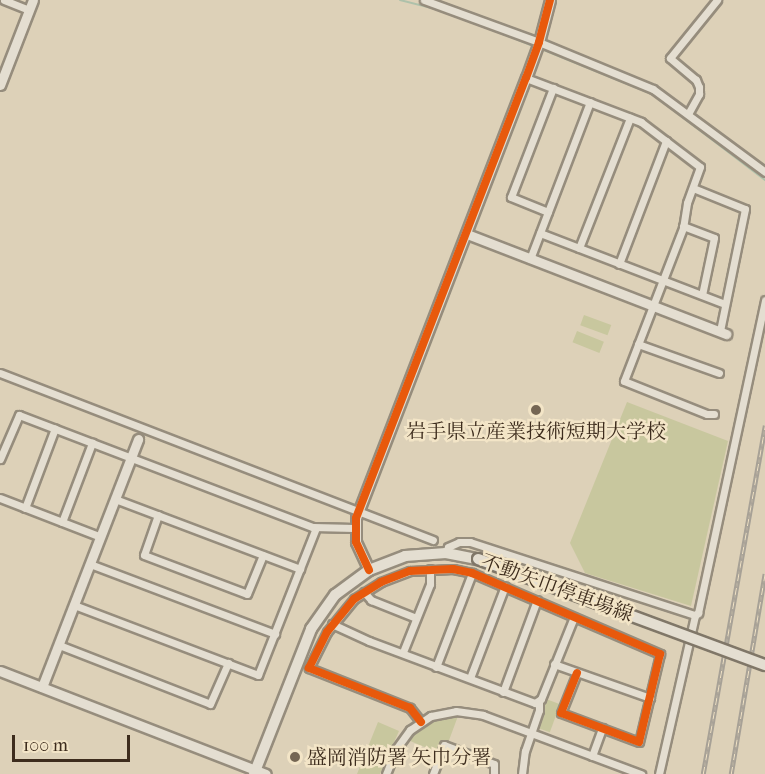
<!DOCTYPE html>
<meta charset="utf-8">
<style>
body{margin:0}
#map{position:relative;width:765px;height:774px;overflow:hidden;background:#ddd1b8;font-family:"IM FELL French Canon","Noto Serif JP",serif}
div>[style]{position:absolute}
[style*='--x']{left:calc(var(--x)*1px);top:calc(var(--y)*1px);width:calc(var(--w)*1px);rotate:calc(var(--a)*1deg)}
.green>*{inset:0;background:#c8c79e;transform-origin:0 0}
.stream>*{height:2px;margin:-1px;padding:0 1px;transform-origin:1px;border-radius:1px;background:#aec1aa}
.roads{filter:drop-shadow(2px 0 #968d7d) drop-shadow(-2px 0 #968d7d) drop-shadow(0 2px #968d7d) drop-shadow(0 -2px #968d7d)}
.minor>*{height:7px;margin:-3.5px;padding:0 3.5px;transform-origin:3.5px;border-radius:3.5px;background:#e4ded1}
.tertiary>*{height:9px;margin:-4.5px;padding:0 4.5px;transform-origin:4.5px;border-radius:4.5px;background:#e4ded1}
.secondary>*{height:10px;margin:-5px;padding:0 5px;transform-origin:5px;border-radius:5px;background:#e4ded1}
.rail>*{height:4.5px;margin-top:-2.25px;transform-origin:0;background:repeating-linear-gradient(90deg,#f3e5c7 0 7px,#a7a196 0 14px);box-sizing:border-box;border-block:2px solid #a7a196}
.bridges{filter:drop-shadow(2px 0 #807768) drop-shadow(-2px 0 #807768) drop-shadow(0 2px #807768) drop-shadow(0 -2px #807768)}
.secondary-bridge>*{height:10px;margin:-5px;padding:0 5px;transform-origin:5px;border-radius:5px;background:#e4ded1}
.cycleway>*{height:8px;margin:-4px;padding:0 4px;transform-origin:4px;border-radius:4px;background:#e8590c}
.dots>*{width:16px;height:16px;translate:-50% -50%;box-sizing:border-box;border:3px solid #f3e5c7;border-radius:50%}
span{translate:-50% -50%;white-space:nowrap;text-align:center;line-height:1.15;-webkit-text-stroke:5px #f3e5c7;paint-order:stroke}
.poi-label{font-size:20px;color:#3d2c1d}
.left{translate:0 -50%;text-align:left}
.street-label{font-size:20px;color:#3d2c1d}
.scale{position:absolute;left:12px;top:735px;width:118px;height:27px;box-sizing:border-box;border:3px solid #3d2c1d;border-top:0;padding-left:8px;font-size:18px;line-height:21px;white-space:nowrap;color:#3d2c1d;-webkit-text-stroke:4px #f3e5c7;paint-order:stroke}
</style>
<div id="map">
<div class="green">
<div style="left:584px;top:315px;width:29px;height:11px;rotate:20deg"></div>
<div style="left:577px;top:331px;width:29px;height:12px;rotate:22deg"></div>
<div style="clip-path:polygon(627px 402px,728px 441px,691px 606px,585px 573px,570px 543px)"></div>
<div style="left:546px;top:699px;width:15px;height:30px;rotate:20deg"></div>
<div style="clip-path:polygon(458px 716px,448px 743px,440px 742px,436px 752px,408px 740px,432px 722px)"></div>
<div style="clip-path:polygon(378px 722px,399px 731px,380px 774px,357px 774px)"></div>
</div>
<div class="stream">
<div style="--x:400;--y:0;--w:49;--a:14.3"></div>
<div style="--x:458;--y:16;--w:81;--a:21.8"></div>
<div style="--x:539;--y:48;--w:122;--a:22.2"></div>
<div style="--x:652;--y:94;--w:142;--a:37.3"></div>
</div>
<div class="roads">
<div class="minor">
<div style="--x:4;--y:0;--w:27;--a:22"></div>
<div style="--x:424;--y:0;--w:122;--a:20.1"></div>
<div style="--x:539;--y:42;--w:123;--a:22.4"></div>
<div style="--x:653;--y:89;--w:139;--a:36.5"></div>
<div style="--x:526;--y:78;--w:123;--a:20.9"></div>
<div style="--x:641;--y:122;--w:74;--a:37.3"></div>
<div style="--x:700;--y:167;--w:38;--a:110"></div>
<div style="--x:687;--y:203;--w:25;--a:99"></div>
<div style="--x:683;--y:228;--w:164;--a:111.1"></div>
<div style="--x:624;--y:381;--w:89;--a:21.7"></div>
<div style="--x:707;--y:414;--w:7;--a:0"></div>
<div style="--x:688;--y:114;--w:23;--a:-61"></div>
<div style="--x:699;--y:94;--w:7;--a:-90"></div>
<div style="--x:699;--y:87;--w:8;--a:-113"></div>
<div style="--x:696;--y:80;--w:34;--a:-140"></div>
<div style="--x:670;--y:58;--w:75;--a:-51"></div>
<div style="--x:693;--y:188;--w:56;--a:22"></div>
<div style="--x:745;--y:209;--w:125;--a:101.6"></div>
<div style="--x:548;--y:212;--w:40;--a:-158"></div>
<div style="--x:511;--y:197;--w:117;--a:-68.9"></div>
<div style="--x:683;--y:226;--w:33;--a:21"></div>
<div style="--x:714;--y:238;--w:58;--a:101.9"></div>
<div style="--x:540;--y:233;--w:198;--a:21"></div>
<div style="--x:579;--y:248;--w:140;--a:-68.6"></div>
<div style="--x:530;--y:259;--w:168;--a:-69.1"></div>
<div style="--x:619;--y:264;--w:132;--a:-69.1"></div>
<div style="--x:638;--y:344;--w:86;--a:19.7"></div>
<div style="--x:0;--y:373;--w:464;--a:21.1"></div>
<div style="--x:0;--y:459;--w:48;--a:-66.6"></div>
<div style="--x:19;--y:415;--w:315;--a:20.9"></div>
<div style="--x:313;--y:527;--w:41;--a:1.4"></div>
<div style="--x:0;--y:498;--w:108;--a:21.1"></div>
<div style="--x:115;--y:499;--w:198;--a:20.7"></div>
<div style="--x:25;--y:508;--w:85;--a:-69.4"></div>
<div style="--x:158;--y:515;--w:42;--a:109.3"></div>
<div style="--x:144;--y:555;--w:110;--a:20.7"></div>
<div style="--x:247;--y:594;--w:42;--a:-67.7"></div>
<div style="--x:62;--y:522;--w:85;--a:-69.2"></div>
<div style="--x:446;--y:553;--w:6;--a:-72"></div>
<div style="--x:448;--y:547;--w:12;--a:-24"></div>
<div style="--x:459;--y:542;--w:11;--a:0"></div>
<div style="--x:470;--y:542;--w:237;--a:18"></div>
<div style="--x:90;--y:564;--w:198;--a:20.7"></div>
<div style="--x:364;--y:592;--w:11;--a:49"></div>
<div style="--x:371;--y:600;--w:48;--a:21.8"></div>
<div style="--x:74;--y:605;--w:197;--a:20.8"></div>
<div style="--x:258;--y:675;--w:158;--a:-68.5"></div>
<div style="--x:332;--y:624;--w:41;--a:24.7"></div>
<div style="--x:369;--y:641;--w:177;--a:20.5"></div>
<div style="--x:535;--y:703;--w:7;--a:-34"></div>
<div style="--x:541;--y:699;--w:88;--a:-68.1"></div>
<div style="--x:59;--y:645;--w:162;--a:21.3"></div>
<div style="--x:210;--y:704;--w:45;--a:-66.3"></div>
<div style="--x:403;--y:652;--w:73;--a:-68.3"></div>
<div style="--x:430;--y:584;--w:15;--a:-90"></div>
<div style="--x:554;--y:664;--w:102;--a:19.5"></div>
<div style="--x:436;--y:667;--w:101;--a:-69"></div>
<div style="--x:470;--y:678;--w:98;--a:-69.2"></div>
<div style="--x:503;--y:692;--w:98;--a:-69.7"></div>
<div style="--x:421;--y:722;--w:18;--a:-128"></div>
<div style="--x:410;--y:708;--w:109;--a:-158.4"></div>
<div style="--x:309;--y:668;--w:40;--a:-63.4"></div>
<div style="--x:327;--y:632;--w:43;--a:-50.7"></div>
<div style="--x:354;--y:599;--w:32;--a:-32"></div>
<div style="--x:381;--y:582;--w:31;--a:-21"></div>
<div style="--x:410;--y:571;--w:43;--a:-2.7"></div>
<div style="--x:453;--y:569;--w:19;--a:12"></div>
<div style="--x:472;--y:573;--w:205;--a:23.3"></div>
<div style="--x:660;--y:654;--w:90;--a:103.4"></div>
<div style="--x:639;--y:742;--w:83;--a:-159.6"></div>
<div style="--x:561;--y:713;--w:43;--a:-68.2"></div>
<div style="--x:592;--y:756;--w:30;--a:-70"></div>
<div style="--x:386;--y:774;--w:27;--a:-68"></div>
<div style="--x:396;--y:749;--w:24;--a:-54"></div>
<div style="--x:410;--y:730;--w:25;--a:-34"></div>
<div style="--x:431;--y:716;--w:25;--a:-11"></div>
<div style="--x:456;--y:711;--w:27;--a:8"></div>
<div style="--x:483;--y:715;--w:169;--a:20.5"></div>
<div style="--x:433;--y:774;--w:31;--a:-69"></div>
<div style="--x:444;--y:745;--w:53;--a:20.8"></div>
<div style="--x:494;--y:764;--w:10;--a:90"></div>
<div style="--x:522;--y:774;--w:23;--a:-83"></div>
<div style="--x:525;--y:751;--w:43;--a:-71.1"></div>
<div style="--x:539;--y:710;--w:8;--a:-90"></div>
<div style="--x:659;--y:774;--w:163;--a:-77.2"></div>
<div style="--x:695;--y:615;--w:4;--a:-34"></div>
<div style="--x:698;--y:613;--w:320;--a:-77.9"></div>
</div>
<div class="tertiary">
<div style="--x:0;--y:85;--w:91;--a:-68.8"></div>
<div style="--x:467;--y:234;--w:278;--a:21.1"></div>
<div style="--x:369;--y:570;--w:31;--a:-115"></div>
<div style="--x:356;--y:542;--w:24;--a:-90"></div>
<div style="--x:356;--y:518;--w:472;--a:-68.9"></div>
<div style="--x:526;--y:78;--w:38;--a:-70"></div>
<div style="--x:539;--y:42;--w:43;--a:-75.3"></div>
<div style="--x:0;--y:671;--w:285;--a:21.2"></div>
<div style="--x:42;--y:687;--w:266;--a:-68.8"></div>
</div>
<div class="secondary">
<div style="--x:254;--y:774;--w:156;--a:-68.5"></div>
<div style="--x:311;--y:629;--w:42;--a:-54.8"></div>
<div style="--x:335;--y:595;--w:42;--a:-36.3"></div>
<div style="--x:369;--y:570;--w:39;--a:-21"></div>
<div style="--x:405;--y:556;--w:41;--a:-4.2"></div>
<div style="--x:446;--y:553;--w:33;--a:11"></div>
</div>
</div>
<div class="rail">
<div style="--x:703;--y:774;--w:354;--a:-79.9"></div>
<div style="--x:731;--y:774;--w:203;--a:-80.4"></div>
</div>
<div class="bridges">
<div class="secondary-bridge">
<div style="--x:478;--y:559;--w:306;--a:20.3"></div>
</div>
</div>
<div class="cycleway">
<div style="--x:369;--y:570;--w:31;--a:-115"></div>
<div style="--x:356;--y:542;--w:24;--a:-90"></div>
<div style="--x:356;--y:518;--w:472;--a:-68.9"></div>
<div style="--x:526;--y:78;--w:38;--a:-70"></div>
<div style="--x:539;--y:42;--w:43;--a:-75.3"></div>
<div style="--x:421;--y:722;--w:18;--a:-128"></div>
<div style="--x:410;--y:708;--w:109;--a:-158.4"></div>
<div style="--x:309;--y:668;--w:40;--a:-63.4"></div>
<div style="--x:327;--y:632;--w:43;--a:-50.7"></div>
<div style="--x:354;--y:599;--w:32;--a:-32"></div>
<div style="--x:381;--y:582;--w:31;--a:-21"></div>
<div style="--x:410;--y:571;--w:43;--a:-2.7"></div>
<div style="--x:453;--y:569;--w:19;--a:12"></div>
<div style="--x:472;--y:573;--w:205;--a:23.3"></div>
<div style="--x:660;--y:654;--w:90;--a:103.4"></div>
<div style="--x:639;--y:742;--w:83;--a:-159.6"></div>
<div style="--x:561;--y:713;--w:43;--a:-68.2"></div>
</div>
<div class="dots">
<div style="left:536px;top:410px;background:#756653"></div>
<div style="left:295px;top:757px;background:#756653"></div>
</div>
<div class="poi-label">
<span style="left:536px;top:431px">岩手県立産業技術短期大学校</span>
<span class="left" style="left:307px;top:757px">盛岡消防署 矢巾分署</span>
</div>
<div class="street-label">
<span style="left:557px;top:588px;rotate:20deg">不動矢巾停車場線</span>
</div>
<div class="scale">100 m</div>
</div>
